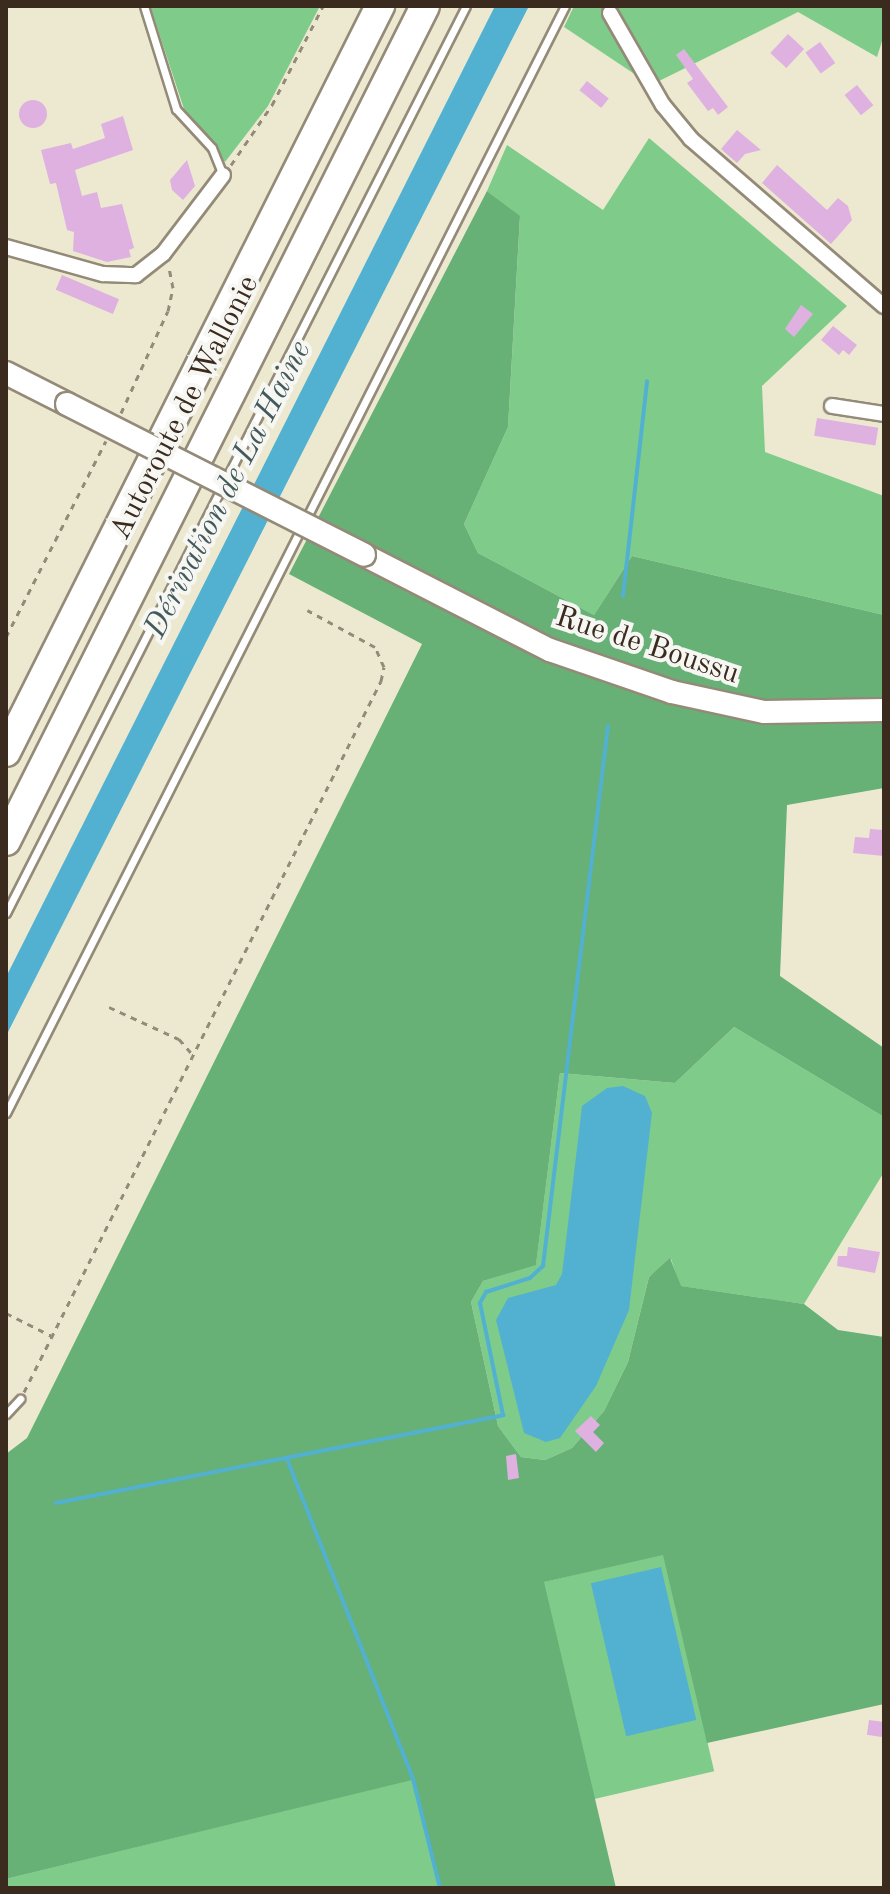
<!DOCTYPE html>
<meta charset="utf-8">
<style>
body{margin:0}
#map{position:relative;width:890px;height:1894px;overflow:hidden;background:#ede9d1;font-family:"Old Standard TT",serif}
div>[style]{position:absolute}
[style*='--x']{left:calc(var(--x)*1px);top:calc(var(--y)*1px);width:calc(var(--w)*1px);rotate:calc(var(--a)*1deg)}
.green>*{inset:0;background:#7fcc8a;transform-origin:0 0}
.forest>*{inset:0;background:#67b076}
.water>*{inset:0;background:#52b1d0;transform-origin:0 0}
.stream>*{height:4px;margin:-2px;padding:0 2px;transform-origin:2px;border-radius:2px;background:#52b1d0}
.building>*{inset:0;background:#deb1e0;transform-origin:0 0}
.round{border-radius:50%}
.path>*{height:3px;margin-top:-1.5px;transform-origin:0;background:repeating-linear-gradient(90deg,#948a78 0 6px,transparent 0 12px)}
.roads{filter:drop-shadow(2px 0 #948a78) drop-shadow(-2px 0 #948a78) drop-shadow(0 2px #948a78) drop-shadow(0 -2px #948a78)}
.lane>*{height:7px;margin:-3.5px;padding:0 3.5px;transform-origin:3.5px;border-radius:3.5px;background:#fff}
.street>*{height:14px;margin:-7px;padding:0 7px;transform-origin:7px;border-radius:7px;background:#fff}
.secondary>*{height:22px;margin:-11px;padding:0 11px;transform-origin:11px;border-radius:11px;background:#fff}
.highway>*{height:28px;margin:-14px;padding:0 14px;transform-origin:14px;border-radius:14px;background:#fff}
.bridges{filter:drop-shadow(2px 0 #948a78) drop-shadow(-2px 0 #948a78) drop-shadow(0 2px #948a78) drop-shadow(0 -2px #948a78)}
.secondary-bridge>*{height:22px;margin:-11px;padding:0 11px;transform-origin:11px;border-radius:11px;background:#fff}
span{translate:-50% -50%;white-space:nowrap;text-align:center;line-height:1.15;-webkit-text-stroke:8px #f6f6f2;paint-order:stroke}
.street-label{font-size:30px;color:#3b2a1e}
.water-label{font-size:32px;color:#43595c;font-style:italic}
.frame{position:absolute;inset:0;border:8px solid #3b2a1e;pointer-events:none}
</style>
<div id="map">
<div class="green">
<div style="clip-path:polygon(150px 6px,320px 6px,268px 106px,225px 162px,185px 112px)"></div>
<div style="clip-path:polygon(574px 6px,884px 6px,884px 35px,877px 57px,798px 12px,651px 85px,564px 27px)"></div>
<div style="clip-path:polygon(649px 138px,847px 306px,762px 386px,765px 452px,884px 496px,884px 615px,632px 556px,594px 615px,478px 553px,464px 524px,508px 427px,520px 217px,487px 191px,507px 145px,603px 210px)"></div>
<div style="clip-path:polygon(734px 1027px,884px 1117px,884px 1172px,804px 1304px,680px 1286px,671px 1259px,649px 1277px,628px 1362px,604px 1411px,572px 1448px,545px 1460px,521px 1457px,498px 1426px,471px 1302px,483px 1281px,536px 1264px,560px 1073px,675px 1083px)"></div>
<div style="left:664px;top:1554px;width:223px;height:124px;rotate:77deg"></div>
<div style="clip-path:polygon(413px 1779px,440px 1888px,6px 1888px,6px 1879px)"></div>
</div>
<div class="forest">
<div style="clip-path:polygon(487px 191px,520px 216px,508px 427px,464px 524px,478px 553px,594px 615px,632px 556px,884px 615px,884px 788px,787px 805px,780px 976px,884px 1048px,884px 1117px,734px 1027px,675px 1083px,560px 1073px,536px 1265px,483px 1281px,471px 1302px,498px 1426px,521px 1457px,545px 1460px,572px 1448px,604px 1411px,628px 1362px,649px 1277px,670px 1258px,681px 1286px,804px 1304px,838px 1330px,884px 1337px,884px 1704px,707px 1743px,663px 1555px,544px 1582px,616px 1888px,440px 1888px,412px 1780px,6px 1879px,6px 1454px,27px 1438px,422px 644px,289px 574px)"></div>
</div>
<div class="water">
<div style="clip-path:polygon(495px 6px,529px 6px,6px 1036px,6px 977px)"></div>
<div style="clip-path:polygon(623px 1086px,645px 1096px,652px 1113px,629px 1310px,596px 1386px,560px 1438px,546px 1442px,524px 1433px,496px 1320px,508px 1298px,556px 1285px,562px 1274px,582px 1106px,607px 1088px)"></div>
<div style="left:661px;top:1567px;width:157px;height:72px;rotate:77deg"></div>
</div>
<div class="stream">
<div style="--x:623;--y:596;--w:216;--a:-83.6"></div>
<div style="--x:287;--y:1459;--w:344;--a:68.5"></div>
<div style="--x:413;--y:1779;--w:112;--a:76.1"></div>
<div style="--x:56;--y:1503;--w:456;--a:-11.1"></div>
<div style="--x:503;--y:1415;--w:114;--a:-101.6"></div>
<div style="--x:480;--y:1303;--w:13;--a:-61"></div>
<div style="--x:486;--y:1292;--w:46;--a:-17.7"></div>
<div style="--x:530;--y:1278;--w:18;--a:-43"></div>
<div style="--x:543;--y:1266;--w:544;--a:-83.14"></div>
</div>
<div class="building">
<div style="left:788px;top:34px;width:22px;height:26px;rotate:43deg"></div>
<div style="left:820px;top:42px;width:26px;height:18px;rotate:54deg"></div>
<div style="clip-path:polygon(684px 49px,728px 107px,718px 115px,713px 108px,708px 111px,687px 83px,693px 79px,676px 55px)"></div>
<div style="left:587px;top:81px;width:28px;height:12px;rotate:39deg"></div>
<div style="left:857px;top:85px;width:26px;height:16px;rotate:51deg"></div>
<div class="round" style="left:19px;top:100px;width:28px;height:28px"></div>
<div style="clip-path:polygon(123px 116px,133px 150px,75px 170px,82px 196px,97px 192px,101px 208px,122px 204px,134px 248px,129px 250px,131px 257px,107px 262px,73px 251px,74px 232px,67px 230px,56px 183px,50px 184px,41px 150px,71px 143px,73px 149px,105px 138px,101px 124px)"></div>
<div style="clip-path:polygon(737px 130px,761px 150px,745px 154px,737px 163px,721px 149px)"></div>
<div style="clip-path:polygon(187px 160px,195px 186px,183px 200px,172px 190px,170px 180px)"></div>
<div style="clip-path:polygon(777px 165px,827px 210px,838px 198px,848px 206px,852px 220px,831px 244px,762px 183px)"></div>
<div style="left:62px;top:275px;width:62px;height:16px;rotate:23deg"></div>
<div style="clip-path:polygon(801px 305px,813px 314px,794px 337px,785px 329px)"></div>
<div style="clip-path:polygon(833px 326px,857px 345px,849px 355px,843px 350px,839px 355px,821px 340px)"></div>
<div style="left:817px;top:418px;width:62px;height:18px;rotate:9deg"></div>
<div style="clip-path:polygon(870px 829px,884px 830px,884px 856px,853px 853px,855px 837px,869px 838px)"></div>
<div style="clip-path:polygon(848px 1247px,880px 1252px,875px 1273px,837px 1266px,838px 1256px,847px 1256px)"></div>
<div style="clip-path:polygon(591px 1416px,600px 1425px,593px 1432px,604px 1443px,596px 1452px,575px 1431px)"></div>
<div style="clip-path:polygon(516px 1454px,519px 1478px,508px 1480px,506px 1456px)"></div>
<div style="left:869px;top:1720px;width:15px;height:15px;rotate:8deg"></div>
</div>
<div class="path">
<div style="--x:231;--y:165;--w:73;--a:-55.7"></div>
<div style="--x:272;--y:105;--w:111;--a:-62.7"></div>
<div style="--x:121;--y:413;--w:112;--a:-65.3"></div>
<div style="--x:168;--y:311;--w:24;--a:-78"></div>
<div style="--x:173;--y:288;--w:20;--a:-101"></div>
<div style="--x:6;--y:637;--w:220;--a:-63"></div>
<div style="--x:109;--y:1007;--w:77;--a:24.6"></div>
<div style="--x:179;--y:1039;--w:21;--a:49"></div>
<div style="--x:6;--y:1313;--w:51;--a:26.6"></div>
<div style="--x:24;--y:1392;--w:796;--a:-63.34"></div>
<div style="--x:381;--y:681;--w:14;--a:-78"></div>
<div style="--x:384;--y:667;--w:22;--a:-114"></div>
<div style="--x:375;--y:647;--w:77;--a:-151.4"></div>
</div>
<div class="roads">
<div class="lane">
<div style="--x:144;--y:6;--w:108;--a:72.7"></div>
<div style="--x:176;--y:109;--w:53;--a:47.3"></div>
<div style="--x:212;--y:148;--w:29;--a:68"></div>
<div style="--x:6;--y:913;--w:1017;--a:-63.11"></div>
<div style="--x:6;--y:1113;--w:1240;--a:-63.21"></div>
<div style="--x:6;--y:1414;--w:21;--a:-47"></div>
</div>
<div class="street">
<div style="--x:610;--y:13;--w:106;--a:60.1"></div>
<div style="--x:663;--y:105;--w:44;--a:50.5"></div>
<div style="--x:691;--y:139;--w:255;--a:40.9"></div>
<div style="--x:6;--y:247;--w:101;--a:15.6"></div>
<div style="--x:103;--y:274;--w:33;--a:2"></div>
<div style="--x:136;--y:275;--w:34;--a:-38"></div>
<div style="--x:163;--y:254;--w:99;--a:-52.8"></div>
<div style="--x:832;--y:406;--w:53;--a:8.7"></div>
</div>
<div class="secondary">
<div style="--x:6;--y:373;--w:68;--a:26.9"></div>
<div style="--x:364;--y:555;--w:209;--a:27.1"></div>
<div style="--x:550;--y:650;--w:129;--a:19"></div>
<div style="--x:672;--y:692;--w:94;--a:12.3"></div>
<div style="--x:764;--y:712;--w:120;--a:-1"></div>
</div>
<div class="highway">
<div style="--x:6;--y:752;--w:835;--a:-63.37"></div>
<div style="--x:6;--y:841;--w:934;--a:-63.35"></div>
</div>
</div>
<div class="bridges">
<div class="secondary-bridge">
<div style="--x:67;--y:404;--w:333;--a:26.9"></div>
</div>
</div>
<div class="street-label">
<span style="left:185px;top:408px;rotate:-63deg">Autoroute de Wallonie</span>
<span style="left:647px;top:646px;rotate:18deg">Rue de Boussu</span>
</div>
<div class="water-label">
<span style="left:229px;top:490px;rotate:-63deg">Dérivation de La Haine</span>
</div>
<div class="frame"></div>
</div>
